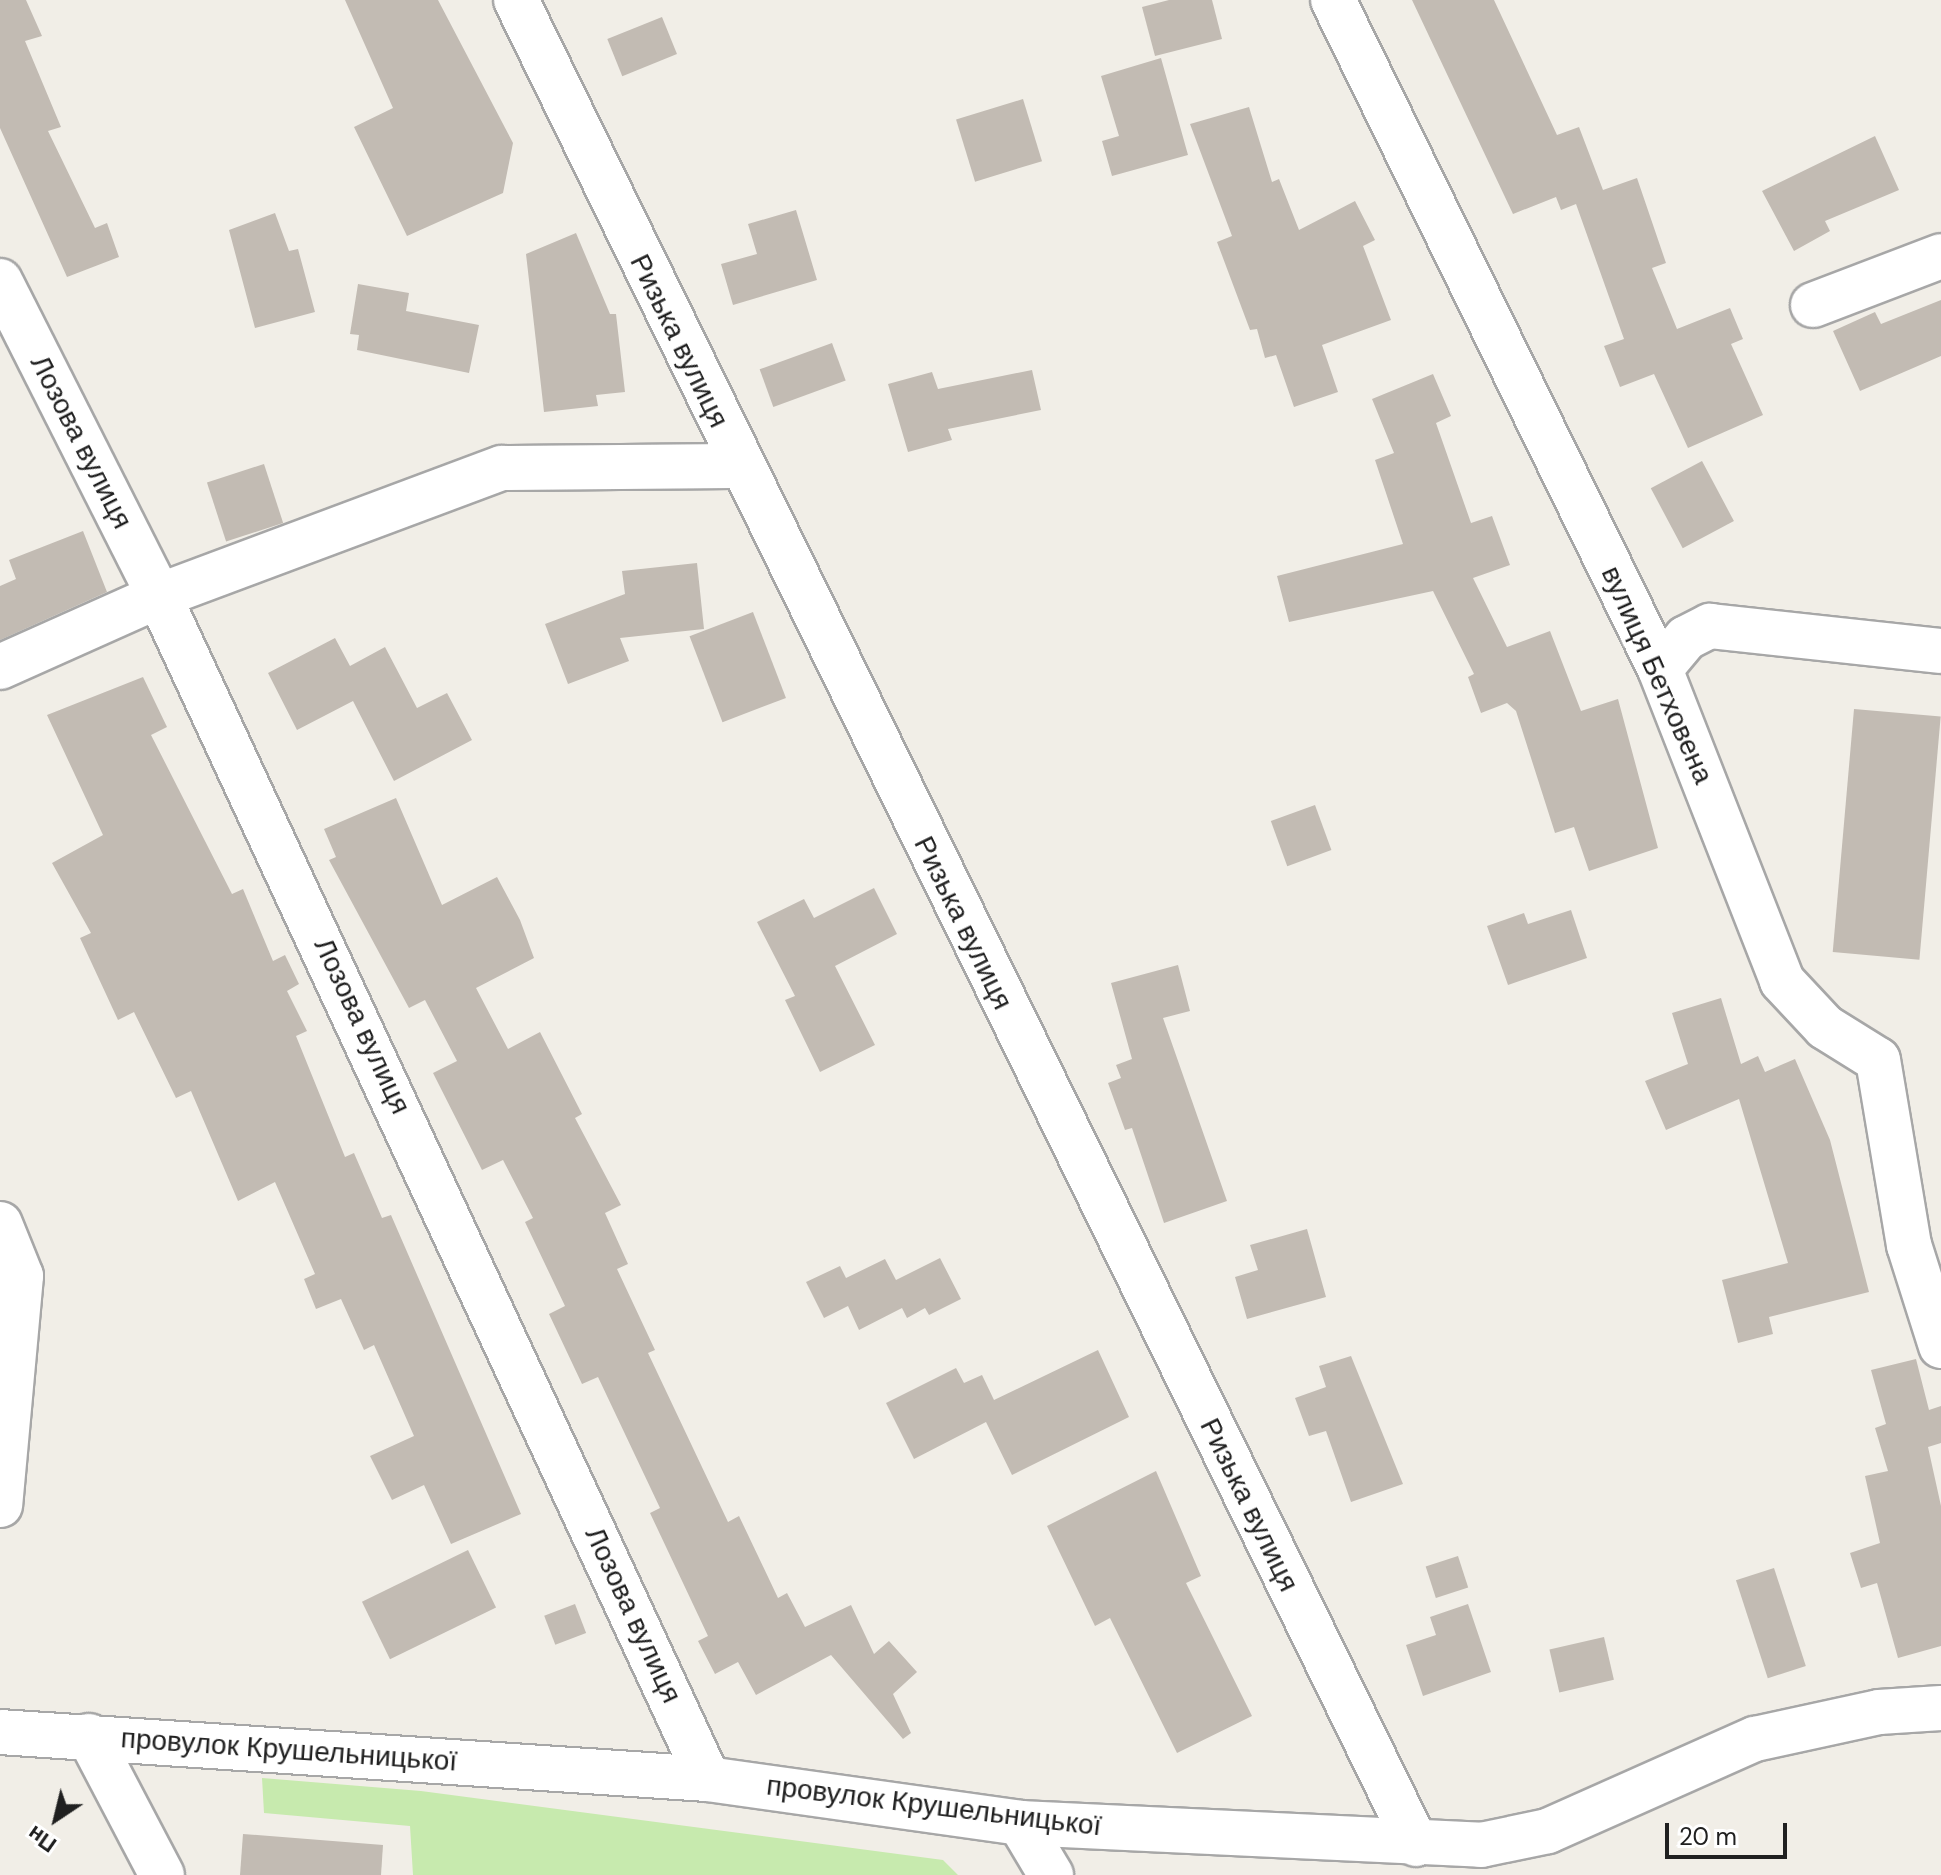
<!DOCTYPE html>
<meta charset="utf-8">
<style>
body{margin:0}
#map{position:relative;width:1941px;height:1875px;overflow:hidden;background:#f1eee7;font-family:"DM Sans",sans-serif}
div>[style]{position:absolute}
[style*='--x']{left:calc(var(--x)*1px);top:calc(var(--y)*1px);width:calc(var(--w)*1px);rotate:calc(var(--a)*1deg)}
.grass>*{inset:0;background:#c7eaae}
.building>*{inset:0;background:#c2bbb3;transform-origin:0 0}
.roads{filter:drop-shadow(2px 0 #a7a7a7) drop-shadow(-2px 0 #a7a7a7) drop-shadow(0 2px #a7a7a7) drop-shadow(0 -2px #a7a7a7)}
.minor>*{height:44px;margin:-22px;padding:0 22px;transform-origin:22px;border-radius:22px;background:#fff}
span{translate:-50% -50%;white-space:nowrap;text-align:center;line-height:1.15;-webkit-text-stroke:7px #fff;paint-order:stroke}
.street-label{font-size:28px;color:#202020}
.north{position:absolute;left:16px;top:1779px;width:80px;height:80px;-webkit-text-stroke:6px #fff;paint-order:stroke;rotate:215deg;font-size:22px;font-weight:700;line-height:32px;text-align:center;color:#202020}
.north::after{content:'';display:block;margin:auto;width:28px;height:36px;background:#202020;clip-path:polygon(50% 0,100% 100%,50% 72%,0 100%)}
.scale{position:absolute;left:1665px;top:1823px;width:122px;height:36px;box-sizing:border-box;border:4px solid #202020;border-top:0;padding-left:10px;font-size:24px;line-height:28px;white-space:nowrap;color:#202020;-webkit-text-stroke:6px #fff;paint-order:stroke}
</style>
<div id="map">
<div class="grass">
<div style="clip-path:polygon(262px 1778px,421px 1791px,943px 1860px,958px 1875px,413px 1875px,410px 1826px,264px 1813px)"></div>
</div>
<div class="building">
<div style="clip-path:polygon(0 0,26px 0,42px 36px,25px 41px,61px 127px,48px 131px,95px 228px,107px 223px,119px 257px,67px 277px,0 128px)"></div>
<div style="clip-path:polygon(345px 0,438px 0,513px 143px,503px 193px,407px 236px,354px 127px,393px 108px)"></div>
<div style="clip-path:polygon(1169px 0,1212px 0,1222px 39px,1155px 56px,1142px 7px)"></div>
<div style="clip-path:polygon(1412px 0,1494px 0,1557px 135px,1579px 127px,1603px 190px,1637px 178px,1666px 263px,1652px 268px,1677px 329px,1730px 308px,1743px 339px,1731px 344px,1763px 415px,1688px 448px,1654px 374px,1620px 387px,1604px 346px,1624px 339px,1576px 204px,1561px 210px,1556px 197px,1513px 214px)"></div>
<div style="left:662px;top:17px;width:40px;height:59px;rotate:68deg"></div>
<div style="clip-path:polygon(1161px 58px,1188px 155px,1112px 176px,1102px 141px,1119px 136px,1101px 76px)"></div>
<div style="left:1023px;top:99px;width:65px;height:70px;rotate:73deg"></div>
<div style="clip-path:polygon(1249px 107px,1272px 182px,1279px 179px,1299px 230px,1355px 201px,1375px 240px,1363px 246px,1391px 320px,1322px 345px,1338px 392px,1294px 407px,1276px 355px,1265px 358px,1257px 329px,1250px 330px,1217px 242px,1232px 236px,1190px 124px)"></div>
<div style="clip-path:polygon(1875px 136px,1899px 190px,1825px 221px,1830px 231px,1794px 251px,1762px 191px)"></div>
<div style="clip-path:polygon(796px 210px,817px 280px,733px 305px,721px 264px,757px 254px,748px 224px)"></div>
<div style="clip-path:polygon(275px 213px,289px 251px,298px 249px,315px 312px,255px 328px,229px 230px)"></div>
<div style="clip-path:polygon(576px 233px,610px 314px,616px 314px,625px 392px,596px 395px,598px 406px,544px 412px,526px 254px)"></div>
<div style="clip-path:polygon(358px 284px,409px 293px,406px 311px,479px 325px,469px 373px,357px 350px,359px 335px,350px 334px)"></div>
<div style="clip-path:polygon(1941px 300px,1941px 356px,1860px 391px,1833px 331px,1875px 312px,1881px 324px)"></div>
<div style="left:832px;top:343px;width:40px;height:77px;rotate:70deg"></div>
<div style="clip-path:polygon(1032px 370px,1041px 410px,948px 429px,952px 440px,908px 452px,888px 384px,932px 372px,938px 389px)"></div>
<div style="clip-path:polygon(1433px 374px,1451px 416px,1436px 423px,1471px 523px,1492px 516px,1510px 565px,1473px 578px,1507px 647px,1550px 631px,1581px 711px,1618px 699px,1658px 848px,1589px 871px,1574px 827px,1555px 833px,1516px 711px,1507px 703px,1481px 713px,1468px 677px,1474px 674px,1433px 591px,1289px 622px,1277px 576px,1403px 544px,1375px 460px,1394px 453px,1372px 399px)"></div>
<div style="left:1702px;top:461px;width:68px;height:58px;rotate:62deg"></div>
<div style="left:264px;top:464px;width:62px;height:60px;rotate:72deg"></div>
<div style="clip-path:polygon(83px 531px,107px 592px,0 640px,0 586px,16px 579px,9px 560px)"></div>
<div style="clip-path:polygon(697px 563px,704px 629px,620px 638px,629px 661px,568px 684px,545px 624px,625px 594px,622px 571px)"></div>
<div style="left:753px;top:612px;width:92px;height:68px;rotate:69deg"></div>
<div style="clip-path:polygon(335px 638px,350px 666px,385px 647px,417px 708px,447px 693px,472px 740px,394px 781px,353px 701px,297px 730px,268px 673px)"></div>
<div style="clip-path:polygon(143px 677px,167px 727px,151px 735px,232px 894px,243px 889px,273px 961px,285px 955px,299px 984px,287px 991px,307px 1031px,296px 1036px,345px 1157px,354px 1153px,382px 1218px,391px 1215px,521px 1514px,451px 1544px,424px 1485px,392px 1500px,370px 1456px,414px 1436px,374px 1345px,364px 1350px,341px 1299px,316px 1309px,304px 1279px,315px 1274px,275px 1182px,238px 1201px,191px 1091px,176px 1098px,134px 1012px,118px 1020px,80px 938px,91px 933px,52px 863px,103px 835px,47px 715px)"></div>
<div style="left:1854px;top:709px;width:87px;height:244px;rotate:5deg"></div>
<div style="clip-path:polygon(396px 798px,442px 905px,497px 877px,520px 920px,534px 958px,476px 988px,508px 1049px,540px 1032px,582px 1114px,575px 1118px,621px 1205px,605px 1213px,628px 1264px,617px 1269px,655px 1350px,648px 1353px,728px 1522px,739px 1516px,778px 1598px,787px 1593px,805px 1627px,851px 1605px,874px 1654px,889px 1641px,917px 1672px,893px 1694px,911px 1733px,903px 1739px,831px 1655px,756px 1695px,738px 1662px,715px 1674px,698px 1641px,708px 1636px,650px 1513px,660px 1508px,598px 1377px,582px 1384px,549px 1314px,565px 1306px,525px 1222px,533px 1218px,503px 1160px,482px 1170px,433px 1073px,457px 1061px,425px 1000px,409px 1008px,329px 860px,336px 857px,324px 829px)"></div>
<div style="left:1315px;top:805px;width:48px;height:47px;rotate:70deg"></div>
<div style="clip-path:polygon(874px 888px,897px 934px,835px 966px,875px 1045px,820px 1072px,785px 1000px,795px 996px,757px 922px,804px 899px,814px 918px)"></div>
<div style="clip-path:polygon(1571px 910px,1587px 958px,1508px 985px,1487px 926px,1524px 913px,1528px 924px)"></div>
<div style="clip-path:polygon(1178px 965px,1190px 1011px,1163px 1018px,1227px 1201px,1164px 1223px,1132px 1128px,1125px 1130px,1108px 1083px,1121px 1078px,1116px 1065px,1132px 1059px,1111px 983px)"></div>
<div style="clip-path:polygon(1721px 998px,1741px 1064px,1758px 1056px,1765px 1072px,1795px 1059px,1830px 1140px,1869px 1292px,1769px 1317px,1773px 1334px,1738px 1343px,1722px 1280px,1788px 1263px,1739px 1099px,1666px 1130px,1645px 1081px,1688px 1064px,1672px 1013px)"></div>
<div style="clip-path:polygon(1307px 1229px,1326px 1297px,1247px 1319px,1235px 1277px,1258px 1270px,1250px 1245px)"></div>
<div style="clip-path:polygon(940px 1258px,961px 1299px,929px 1315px,925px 1308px,907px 1318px,902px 1308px,859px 1330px,848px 1306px,824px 1318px,806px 1282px,840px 1266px,846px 1278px,885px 1259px,896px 1280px)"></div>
<div style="clip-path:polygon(1098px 1350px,1129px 1417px,1012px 1475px,986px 1422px,914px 1459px,886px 1403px,956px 1368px,964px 1383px,982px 1375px,994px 1400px)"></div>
<div style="clip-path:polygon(1351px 1356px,1403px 1484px,1351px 1502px,1326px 1431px,1309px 1436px,1295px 1398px,1326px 1387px,1319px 1366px)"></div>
<div style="clip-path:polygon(1916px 1359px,1929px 1410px,1941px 1406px,1941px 1443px,1928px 1447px,1941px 1506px,1941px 1646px,1898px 1658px,1877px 1583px,1861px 1588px,1850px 1553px,1880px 1543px,1865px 1476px,1888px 1471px,1875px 1428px,1886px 1424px,1871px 1370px)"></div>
<div style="clip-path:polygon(1156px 1471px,1201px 1576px,1186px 1583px,1252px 1716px,1177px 1753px,1110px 1618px,1095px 1626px,1047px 1526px)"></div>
<div style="left:468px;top:1550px;width:64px;height:118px;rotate:64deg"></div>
<div style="left:1458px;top:1556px;width:33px;height:34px;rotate:72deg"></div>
<div style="left:1774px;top:1568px;width:103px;height:40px;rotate:72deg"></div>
<div style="left:575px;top:1604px;width:31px;height:33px;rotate:69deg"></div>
<div style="clip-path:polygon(1468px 1604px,1491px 1672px,1423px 1696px,1406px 1645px,1436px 1635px,1430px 1617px)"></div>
<div style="left:1604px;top:1637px;width:44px;height:56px;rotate:77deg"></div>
<div style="clip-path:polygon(243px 1834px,383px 1845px,381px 1875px,240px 1875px)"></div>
</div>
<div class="roads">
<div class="minor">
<div style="--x:516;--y:0;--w:2052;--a:63.98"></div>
<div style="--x:1333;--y:0;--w:745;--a:63.95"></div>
<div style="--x:1660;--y:669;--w:335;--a:68.6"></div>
<div style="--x:1782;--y:981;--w:63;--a:46.9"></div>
<div style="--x:1825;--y:1027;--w:62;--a:31.9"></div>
<div style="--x:1878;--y:1060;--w:188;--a:80.5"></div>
<div style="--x:1909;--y:1245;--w:106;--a:72.4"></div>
<div style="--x:0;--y:281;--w:353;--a:63.2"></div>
<div style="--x:159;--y:596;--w:1304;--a:65.11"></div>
<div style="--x:1813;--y:305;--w:137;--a:-20.9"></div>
<div style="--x:0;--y:667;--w:174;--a:-24.1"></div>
<div style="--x:159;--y:596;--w:366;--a:-20.5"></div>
<div style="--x:502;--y:468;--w:237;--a:-0.5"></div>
<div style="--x:1660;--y:669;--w:40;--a:-50"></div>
<div style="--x:1686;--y:638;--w:27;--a:-27"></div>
<div style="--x:1710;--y:626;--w:232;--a:6.2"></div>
<div style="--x:0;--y:1224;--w:56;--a:68"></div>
<div style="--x:21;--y:1276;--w:230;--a:95.2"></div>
<div style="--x:0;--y:1732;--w:710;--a:3.8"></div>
<div style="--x:708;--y:1779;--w:315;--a:8"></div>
<div style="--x:1020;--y:1823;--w:462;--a:2.7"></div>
<div style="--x:1481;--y:1845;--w:68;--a:-11.8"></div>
<div style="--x:1548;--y:1831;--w:227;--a:-24"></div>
<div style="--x:1755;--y:1739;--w:127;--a:-12.3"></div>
<div style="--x:1879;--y:1712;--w:62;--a:-3.7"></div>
<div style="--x:89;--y:1736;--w:157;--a:62.3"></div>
<div style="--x:1020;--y:1823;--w:61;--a:59.2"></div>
</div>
</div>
<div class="street-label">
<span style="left:679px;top:341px;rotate:64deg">Ризька вулиця</span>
<span style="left:81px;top:442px;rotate:63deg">Лозова вулиця</span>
<span style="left:1657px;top:675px;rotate:66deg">вулиця Бетховена</span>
<span style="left:963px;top:923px;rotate:64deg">Ризька вулиця</span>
<span style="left:362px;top:1026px;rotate:65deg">Лозова вулиця</span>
<span style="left:1249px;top:1505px;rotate:64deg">Ризька вулиця</span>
<span style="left:633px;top:1615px;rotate:65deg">Лозова вулиця</span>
<span style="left:289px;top:1750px;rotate:4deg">провулок Крушельницької</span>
<span style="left:934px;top:1806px;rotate:7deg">провулок Крушельницької</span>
</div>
<div class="north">Пн</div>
<div class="scale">20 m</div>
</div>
